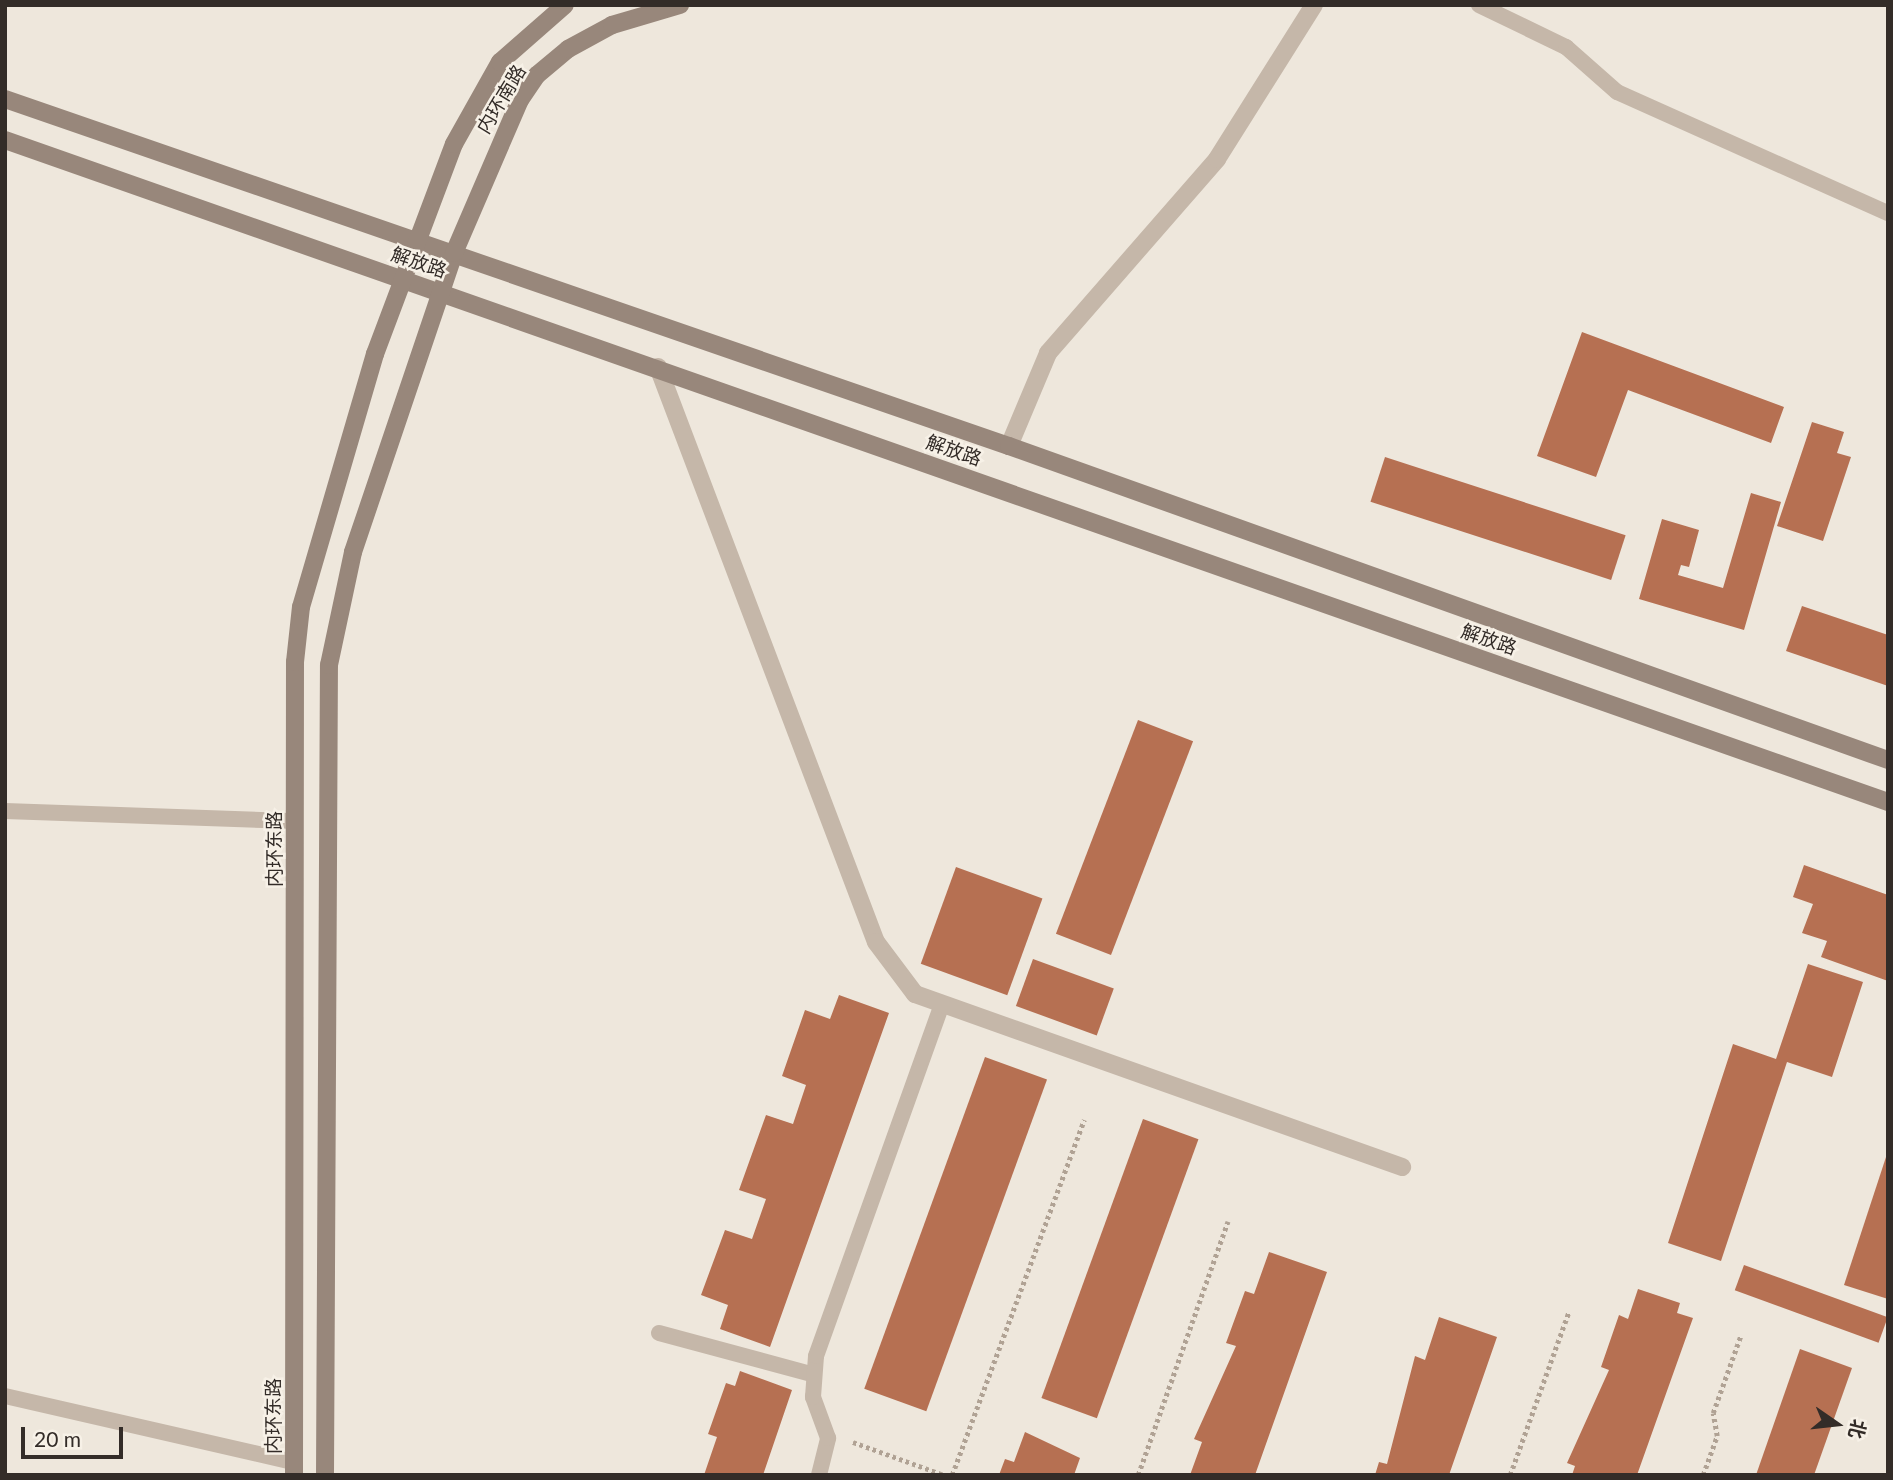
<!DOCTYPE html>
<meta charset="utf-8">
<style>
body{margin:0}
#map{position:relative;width:1893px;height:1480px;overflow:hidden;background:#eee7dc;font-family:Lato,"Noto Sans SC",sans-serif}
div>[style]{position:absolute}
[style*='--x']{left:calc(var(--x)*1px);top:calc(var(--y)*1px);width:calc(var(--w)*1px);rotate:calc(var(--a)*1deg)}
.building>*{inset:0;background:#b67052;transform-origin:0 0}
.path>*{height:4.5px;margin-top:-2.25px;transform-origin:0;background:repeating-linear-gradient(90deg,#b0a294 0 3.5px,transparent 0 7px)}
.lane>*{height:16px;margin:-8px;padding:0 8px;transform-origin:8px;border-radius:8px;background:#c5b7a9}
.street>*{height:18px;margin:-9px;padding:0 9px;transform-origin:9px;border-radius:9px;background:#c5b7a9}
.secondary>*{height:18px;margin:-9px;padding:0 9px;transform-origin:9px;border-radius:9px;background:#98877b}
span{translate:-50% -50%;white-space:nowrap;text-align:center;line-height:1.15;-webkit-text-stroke:5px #f7f1e7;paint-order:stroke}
.street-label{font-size:19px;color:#332c28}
.frame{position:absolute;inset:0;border:7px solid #332c28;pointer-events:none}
.north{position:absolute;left:1802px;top:1389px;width:70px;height:70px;-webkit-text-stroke:5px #f7f1e7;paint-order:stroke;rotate:104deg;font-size:19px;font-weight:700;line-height:28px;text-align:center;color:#332c28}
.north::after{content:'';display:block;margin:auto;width:24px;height:32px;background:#332c28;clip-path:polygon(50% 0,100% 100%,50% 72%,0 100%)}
.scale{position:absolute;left:21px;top:1427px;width:102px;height:32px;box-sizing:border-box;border:4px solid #332c28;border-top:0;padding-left:9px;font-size:21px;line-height:24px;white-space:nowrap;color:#332c28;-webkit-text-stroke:5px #f7f1e7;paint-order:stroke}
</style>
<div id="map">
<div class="building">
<div style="clip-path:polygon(1582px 332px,1784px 407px,1771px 443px,1628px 390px,1596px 477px,1537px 456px)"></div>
<div style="clip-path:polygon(1812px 422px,1844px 432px,1837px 453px,1851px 457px,1823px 541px,1777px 526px)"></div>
<div style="left:1385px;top:457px;width:253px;height:47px;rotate:18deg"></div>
<div style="clip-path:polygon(1751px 493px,1781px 502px,1744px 630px,1639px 599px,1662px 519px,1699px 530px,1689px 567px,1681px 565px,1678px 575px,1723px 588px)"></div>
<div style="clip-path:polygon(1802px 606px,1888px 635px,1888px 686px,1786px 651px)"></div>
<div style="left:1138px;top:720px;width:59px;height:229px;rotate:21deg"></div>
<div style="clip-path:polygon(1804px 865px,1888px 895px,1888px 981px,1821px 957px,1827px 941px,1802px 933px,1813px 904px,1793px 897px)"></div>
<div style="left:956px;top:867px;width:92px;height:103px;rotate:20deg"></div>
<div style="left:1033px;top:959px;width:86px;height:50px;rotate:20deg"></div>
<div style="clip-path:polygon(1808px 964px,1863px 982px,1832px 1077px,1787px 1062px,1721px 1261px,1668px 1243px,1733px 1044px,1776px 1059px)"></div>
<div style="clip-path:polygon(839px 995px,889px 1013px,770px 1347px,720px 1329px,728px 1305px,701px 1295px,725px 1230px,752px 1239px,766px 1199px,739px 1190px,766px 1115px,793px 1124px,806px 1085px,782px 1076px,805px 1010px,830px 1019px)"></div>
<div style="left:985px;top:1057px;width:66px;height:353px;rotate:20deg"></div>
<div style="left:1143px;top:1119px;width:59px;height:297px;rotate:20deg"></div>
<div style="clip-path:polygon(1887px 1154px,1888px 1154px,1888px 1299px,1844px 1285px)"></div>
<div style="clip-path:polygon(1269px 1252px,1327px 1272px,1255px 1475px,1190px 1475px,1202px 1442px,1194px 1439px,1236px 1346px,1226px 1343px,1245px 1291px,1254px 1294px)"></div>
<div style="left:1744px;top:1265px;width:153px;height:27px;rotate:20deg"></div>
<div style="clip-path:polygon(1638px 1289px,1680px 1303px,1677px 1313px,1693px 1318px,1637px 1475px,1572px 1475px,1575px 1466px,1567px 1463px,1609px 1370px,1601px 1367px,1619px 1315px,1628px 1319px)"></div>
<div style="clip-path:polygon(1439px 1317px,1497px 1337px,1449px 1475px,1375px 1475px,1379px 1462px,1387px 1464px,1415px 1356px,1425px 1360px)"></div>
<div style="clip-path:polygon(1800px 1349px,1852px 1368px,1814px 1475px,1756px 1475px)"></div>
<div style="clip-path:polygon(740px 1371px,792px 1390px,763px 1475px,704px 1475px,717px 1437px,708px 1434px,726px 1383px,735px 1386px)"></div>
<div style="clip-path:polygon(1025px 1432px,1080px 1458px,1074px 1475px,999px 1475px,1005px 1459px,1014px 1462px)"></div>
</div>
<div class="path">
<div style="--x:853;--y:1442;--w:97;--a:19.9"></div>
<div style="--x:952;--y:1475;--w:379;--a:-69.6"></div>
<div style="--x:1138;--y:1475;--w:269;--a:-70.5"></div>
<div style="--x:1510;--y:1475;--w:174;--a:-70.2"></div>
<div style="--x:1703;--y:1475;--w:41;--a:-70.3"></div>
<div style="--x:1717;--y:1436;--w:23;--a:-100"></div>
<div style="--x:1713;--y:1413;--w:83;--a:-70.3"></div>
</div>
<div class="lane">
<div style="--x:1479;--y:5;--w:97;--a:25.8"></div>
<div style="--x:1566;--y:47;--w:68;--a:41.4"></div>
<div style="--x:1617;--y:92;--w:297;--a:24.1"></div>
<div style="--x:5;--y:811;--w:290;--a:2"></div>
<div style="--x:659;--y:1333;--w:157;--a:15.1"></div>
<div style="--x:5;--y:1396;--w:296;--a:12.9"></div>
<div style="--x:819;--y:1475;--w:38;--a:-76"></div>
<div style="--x:828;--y:1438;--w:44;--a:-110.1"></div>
<div style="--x:813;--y:1397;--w:41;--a:-85.8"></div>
<div style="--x:816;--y:1356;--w:374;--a:-70.3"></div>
</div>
<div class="street">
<div style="--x:658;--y:367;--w:615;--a:69.24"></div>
<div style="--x:876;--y:942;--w:65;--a:53.1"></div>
<div style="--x:915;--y:994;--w:517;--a:19.56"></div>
<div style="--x:1009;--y:446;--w:101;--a:-67.2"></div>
<div style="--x:1048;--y:353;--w:257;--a:-48.9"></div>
<div style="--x:1217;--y:159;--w:182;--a:-57.8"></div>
</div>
<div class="secondary">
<div style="--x:5;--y:99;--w:1062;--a:19.07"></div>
<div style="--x:1009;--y:446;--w:933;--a:19.66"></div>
<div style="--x:5;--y:140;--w:1996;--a:19.37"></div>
<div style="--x:294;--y:1475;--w:813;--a:-89.93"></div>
<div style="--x:295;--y:662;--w:55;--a:-83.8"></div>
<div style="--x:301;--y:607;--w:264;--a:-73.7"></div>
<div style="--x:375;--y:354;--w:224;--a:-69.4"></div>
<div style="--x:454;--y:144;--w:94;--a:-60.7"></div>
<div style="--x:500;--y:62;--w:86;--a:-41.2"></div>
<div style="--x:325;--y:1475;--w:810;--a:-89.72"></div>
<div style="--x:329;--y:665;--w:116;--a:-78"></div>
<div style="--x:353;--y:552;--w:316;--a:-71.3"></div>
<div style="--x:454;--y:253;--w:167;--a:-66.7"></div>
<div style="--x:520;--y:100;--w:30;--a:-56"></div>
<div style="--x:537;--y:75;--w:40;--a:-40"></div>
<div style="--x:568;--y:49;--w:50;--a:-28.6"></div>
<div style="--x:612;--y:25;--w:71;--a:-16.4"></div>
</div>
<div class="street-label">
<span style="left:501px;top:99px;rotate:-59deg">内环南路</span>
<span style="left:419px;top:262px;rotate:19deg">解放路</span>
<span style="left:954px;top:450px;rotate:19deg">解放路</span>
<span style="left:1489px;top:639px;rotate:19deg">解放路</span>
<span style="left:274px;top:849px;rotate:-90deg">内环东路</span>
<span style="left:273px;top:1416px;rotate:-90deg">内环东路</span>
</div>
<div class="frame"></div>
<div class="north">北</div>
<div class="scale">20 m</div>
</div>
